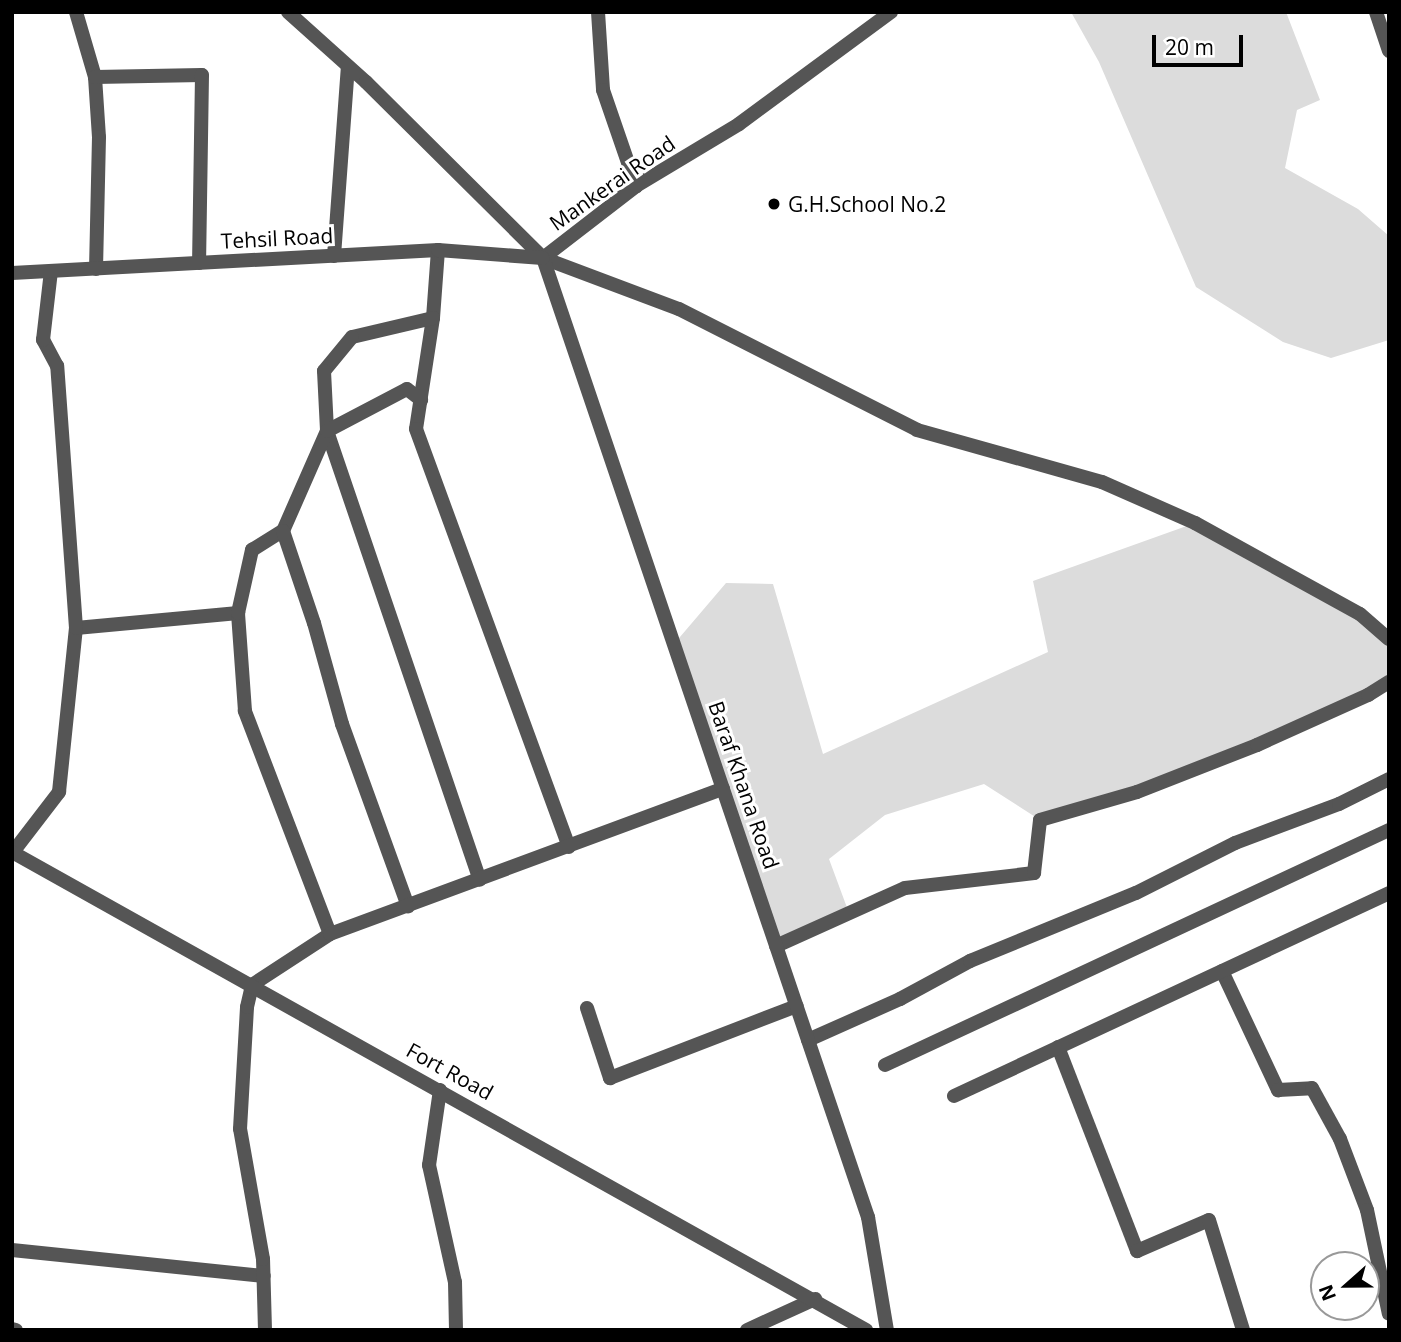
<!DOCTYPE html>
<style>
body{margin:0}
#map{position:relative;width:1401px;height:1342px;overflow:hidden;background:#fff;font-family:"Open Sans",sans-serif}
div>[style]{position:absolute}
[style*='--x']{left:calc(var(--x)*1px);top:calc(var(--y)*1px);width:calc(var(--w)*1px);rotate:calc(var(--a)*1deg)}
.green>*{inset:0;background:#dcdcdc}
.service>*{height:14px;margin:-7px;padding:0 7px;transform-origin:7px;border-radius:7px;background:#555}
.minor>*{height:14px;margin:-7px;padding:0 7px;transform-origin:7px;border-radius:7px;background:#555}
.tertiary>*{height:14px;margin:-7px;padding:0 7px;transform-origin:7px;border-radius:7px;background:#555}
.dots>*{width:19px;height:19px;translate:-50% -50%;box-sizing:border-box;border:4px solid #fff;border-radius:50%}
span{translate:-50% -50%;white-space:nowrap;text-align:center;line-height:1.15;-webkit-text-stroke:6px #fff;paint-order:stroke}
.street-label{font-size:21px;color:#000}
.poi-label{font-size:21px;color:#000}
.left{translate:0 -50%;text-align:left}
.frame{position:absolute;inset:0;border:14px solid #000;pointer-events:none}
.north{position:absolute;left:1310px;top:1251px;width:70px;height:70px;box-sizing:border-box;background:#fff;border:2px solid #999;border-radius:50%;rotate:249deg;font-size:19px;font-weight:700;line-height:28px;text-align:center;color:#000}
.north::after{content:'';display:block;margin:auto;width:24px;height:32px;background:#000;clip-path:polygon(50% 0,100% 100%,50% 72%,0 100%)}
.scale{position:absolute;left:1152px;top:35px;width:91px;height:32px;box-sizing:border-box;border:4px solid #000;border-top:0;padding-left:9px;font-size:21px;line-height:24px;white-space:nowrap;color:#000;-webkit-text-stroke:5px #fff;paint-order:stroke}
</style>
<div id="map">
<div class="green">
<div style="clip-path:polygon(1071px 12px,1286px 12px,1320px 100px,1297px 110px,1285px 168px,1358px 209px,1389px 236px,1389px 340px,1331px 358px,1283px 342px,1196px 287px,1099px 62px)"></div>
<div style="clip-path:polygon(1195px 523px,1389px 639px,1389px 678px,1257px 745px,1040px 820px,984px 784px,885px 815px,829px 859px,849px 913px,776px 946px,674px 644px,726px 583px,773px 584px,823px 754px,1048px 652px,1033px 581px)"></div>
</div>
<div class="service">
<div style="--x:776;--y:946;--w:141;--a:-24.2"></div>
<div style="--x:905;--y:888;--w:130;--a:-6.6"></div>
<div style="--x:1034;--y:873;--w:53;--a:-83.5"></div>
<div style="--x:1040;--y:820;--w:101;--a:-16.1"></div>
<div style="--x:1137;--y:792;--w:129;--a:-21.4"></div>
<div style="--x:1257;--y:745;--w:122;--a:-24.2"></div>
<div style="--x:1368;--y:695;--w:25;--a:-32"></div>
</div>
<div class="minor">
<div style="--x:76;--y:12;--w:68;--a:73.7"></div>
<div style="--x:95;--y:77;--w:60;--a:86.2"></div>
<div style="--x:99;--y:137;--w:132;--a:91.3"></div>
<div style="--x:598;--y:12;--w:78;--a:86.3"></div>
<div style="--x:603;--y:90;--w:102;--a:71"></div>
<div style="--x:1376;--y:12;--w:41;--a:71.6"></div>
<div style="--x:95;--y:77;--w:107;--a:-1.1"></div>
<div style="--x:202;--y:75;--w:188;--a:90.9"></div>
<div style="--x:438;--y:250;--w:68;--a:94.2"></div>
<div style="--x:433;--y:318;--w:112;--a:98.7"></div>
<div style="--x:416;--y:429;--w:445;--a:69.9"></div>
<div style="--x:334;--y:256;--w:190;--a:-85.8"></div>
<div style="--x:543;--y:258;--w:145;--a:20.6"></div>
<div style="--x:679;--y:309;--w:267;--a:26.9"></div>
<div style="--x:917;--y:430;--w:192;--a:15.7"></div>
<div style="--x:1102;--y:482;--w:102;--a:23.8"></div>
<div style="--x:1195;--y:523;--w:188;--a:28.9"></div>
<div style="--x:1360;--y:614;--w:38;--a:41"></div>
<div style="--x:433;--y:318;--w:83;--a:166.8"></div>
<div style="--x:352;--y:337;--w:44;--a:129.5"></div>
<div style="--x:324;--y:371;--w:60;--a:87.1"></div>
<div style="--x:327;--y:431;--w:474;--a:71.2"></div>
<div style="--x:283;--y:531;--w:109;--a:-66.3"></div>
<div style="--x:327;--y:431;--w:90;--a:-27.7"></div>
<div style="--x:407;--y:389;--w:18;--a:38"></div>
<div style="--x:76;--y:628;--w:163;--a:-5.3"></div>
<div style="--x:13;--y:852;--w:76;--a:-52.5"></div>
<div style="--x:59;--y:792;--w:165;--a:-84.1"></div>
<div style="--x:76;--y:628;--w:263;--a:-94.1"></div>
<div style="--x:57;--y:366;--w:30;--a:-118"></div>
<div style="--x:43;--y:340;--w:69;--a:-83.4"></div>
<div style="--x:330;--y:934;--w:239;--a:-110.9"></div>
<div style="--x:245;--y:711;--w:98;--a:-94.1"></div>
<div style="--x:238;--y:613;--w:65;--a:-77.5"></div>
<div style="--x:252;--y:550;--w:36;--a:-32"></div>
<div style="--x:283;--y:531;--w:97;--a:71.4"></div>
<div style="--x:314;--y:623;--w:105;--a:74.5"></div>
<div style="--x:342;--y:724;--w:194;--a:70.1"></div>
<div style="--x:1222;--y:971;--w:132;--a:64.8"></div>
<div style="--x:1278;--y:1090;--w:34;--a:-3"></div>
<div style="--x:1312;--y:1088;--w:58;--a:61.2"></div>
<div style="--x:1340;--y:1139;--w:76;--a:69.2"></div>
<div style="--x:1367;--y:1210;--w:106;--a:78.1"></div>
<div style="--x:587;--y:1008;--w:74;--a:71.8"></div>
<div style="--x:610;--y:1078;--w:200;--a:-21.1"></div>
<div style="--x:808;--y:1040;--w:101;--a:-24"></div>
<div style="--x:900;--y:999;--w:80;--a:-28.5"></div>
<div style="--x:970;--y:961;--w:179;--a:-22.3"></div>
<div style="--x:1136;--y:893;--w:111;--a:-26.8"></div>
<div style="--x:1235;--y:843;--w:111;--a:-20.6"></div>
<div style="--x:1339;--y:804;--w:56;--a:-26.6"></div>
<div style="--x:1058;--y:1047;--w:219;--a:68.8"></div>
<div style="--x:1137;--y:1251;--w:78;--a:-23.3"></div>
<div style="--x:1209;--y:1220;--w:115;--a:72.8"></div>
<div style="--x:885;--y:1065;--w:556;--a:-25"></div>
<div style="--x:440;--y:1090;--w:76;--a:98.3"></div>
<div style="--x:429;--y:1165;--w:120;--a:77.5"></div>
<div style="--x:455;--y:1282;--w:48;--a:88.8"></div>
<div style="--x:954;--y:1096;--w:480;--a:-25"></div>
<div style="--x:12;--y:1250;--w:253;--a:5.9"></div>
<div style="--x:12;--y:1329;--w:4;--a:14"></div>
<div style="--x:265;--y:1330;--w:71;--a:-91.6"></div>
<div style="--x:263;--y:1259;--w:132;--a:-100"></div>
<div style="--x:240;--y:1129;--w:122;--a:-86.7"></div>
<div style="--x:247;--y:1007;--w:23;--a:-77"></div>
<div style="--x:252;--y:985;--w:93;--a:-33.2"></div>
<div style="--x:330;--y:934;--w:419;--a:-20.3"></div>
<div style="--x:747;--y:1330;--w:75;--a:-24.5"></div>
</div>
<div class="tertiary">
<div style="--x:288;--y:12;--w:105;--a:41.9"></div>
<div style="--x:366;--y:82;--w:250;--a:44.8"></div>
<div style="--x:543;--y:258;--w:1013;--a:71.28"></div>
<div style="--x:868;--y:1217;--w:115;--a:80.5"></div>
<div style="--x:543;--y:258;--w:118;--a:-37.7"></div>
<div style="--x:636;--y:186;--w:120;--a:-31"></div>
<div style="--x:739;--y:124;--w:189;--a:-36.4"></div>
<div style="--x:12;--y:273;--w:427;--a:-3.1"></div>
<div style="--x:438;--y:250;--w:105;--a:4.4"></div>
<div style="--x:12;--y:852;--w:979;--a:29.24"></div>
</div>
<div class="dots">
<div style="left:774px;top:204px;background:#000"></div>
</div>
<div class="street-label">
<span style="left:612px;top:183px;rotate:-35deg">Mankerai Road</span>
<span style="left:277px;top:238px;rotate:-3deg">Tehsil Road</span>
<span style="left:744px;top:785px;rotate:71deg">Baraf Khana Road</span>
<span style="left:450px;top:1071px;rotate:29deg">Fort Road</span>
</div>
<div class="poi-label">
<span class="left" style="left:788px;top:204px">G.H.School No.2</span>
</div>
<div class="frame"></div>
<div class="north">N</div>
<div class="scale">20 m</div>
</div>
